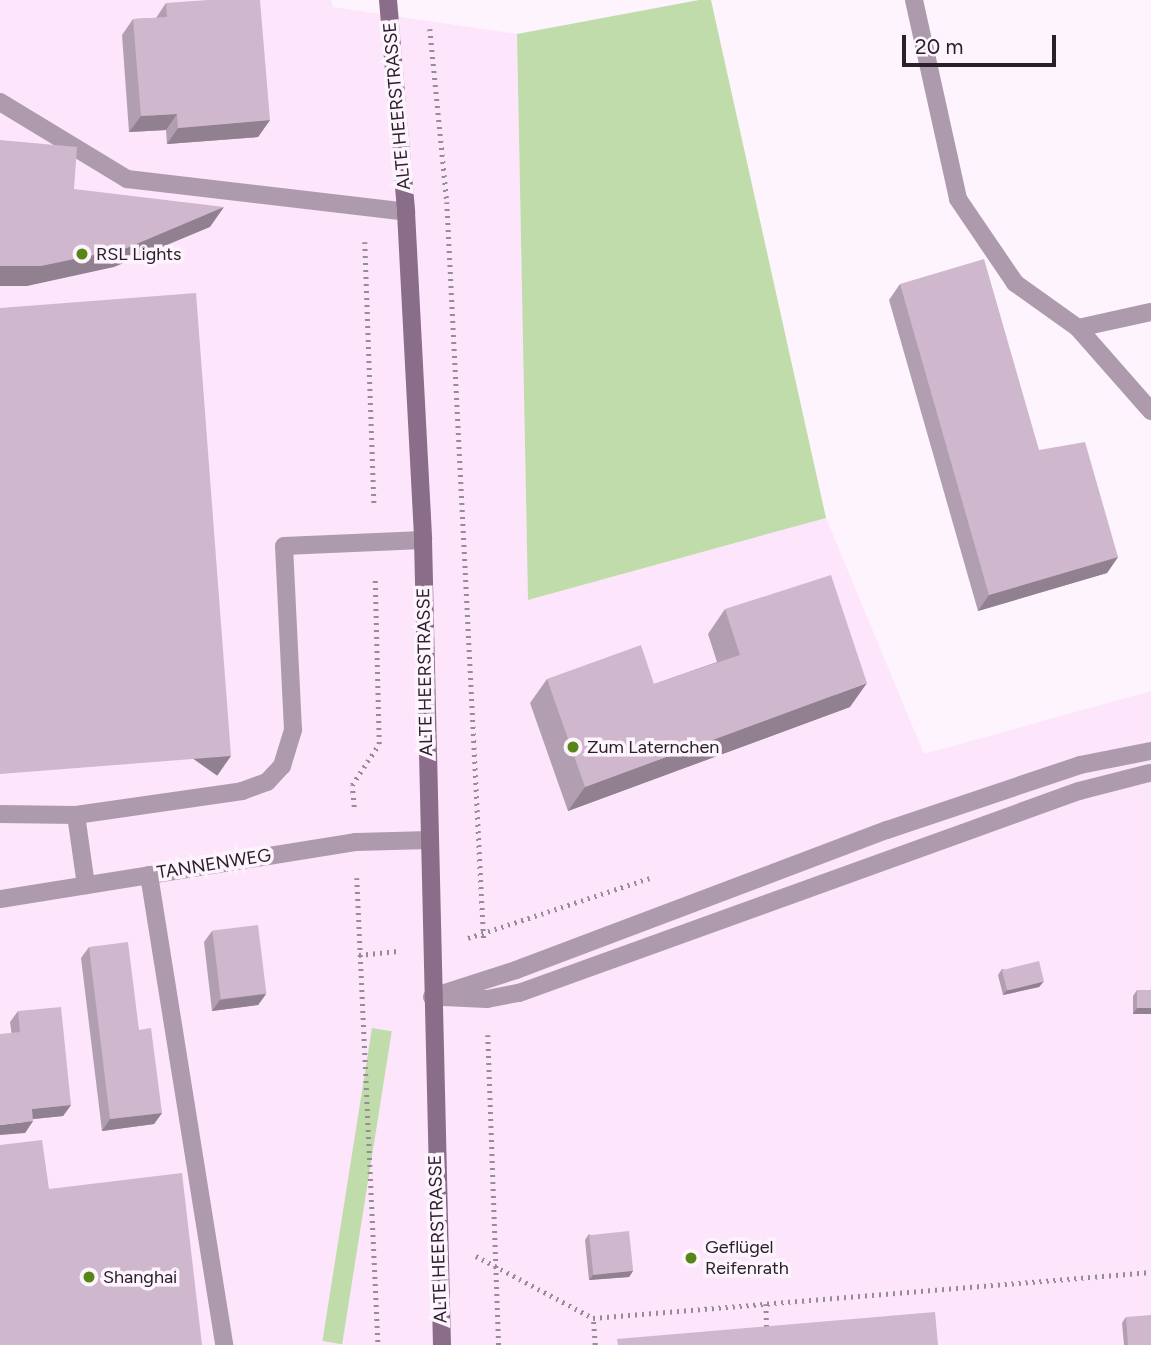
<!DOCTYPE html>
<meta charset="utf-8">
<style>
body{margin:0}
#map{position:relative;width:1151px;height:1345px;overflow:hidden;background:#fdf4fd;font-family:Figtree,sans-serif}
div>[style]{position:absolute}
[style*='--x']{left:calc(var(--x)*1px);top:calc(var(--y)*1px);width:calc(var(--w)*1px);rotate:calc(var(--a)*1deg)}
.built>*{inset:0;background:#fde5fc}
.green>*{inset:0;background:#c1dcab;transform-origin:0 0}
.path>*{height:4.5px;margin-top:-2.25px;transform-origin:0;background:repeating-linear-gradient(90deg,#958c95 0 2px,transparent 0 7px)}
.lane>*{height:18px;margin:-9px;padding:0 9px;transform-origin:9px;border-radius:9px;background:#ae9aad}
.street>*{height:18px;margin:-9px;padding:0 9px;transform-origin:9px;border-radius:9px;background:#ae9aad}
.secondary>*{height:18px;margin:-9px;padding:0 9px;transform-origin:9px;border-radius:9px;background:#8a6d89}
.wall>*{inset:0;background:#b29eb1}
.shaded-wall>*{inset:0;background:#918190;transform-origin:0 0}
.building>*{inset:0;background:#cfb8ce;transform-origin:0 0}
.dots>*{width:19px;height:19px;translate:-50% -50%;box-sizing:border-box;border:4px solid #fdf4fd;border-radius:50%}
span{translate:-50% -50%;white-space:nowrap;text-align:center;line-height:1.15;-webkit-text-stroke:7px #fdf4fd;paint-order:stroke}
.street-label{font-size:18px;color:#292029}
.poi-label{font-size:18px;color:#292029}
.left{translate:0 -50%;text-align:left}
.scale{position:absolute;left:902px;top:35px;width:154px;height:32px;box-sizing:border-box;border:4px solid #292029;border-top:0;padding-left:9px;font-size:21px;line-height:24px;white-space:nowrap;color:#292029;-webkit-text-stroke:5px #fdf4fd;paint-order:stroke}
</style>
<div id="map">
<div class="built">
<div style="clip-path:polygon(0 0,331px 0,333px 7px,517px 34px,528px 600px,826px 518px,924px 754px,1151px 691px,1151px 1345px,0 1345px)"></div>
</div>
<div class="green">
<div style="clip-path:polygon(699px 0,711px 0,826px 518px,528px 600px,517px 34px)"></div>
<div style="left:372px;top:1028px;width:20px;height:317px;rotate:9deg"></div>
</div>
<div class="path">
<div style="--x:430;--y:29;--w:174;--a:84.4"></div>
<div style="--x:447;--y:202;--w:741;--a:87.14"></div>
<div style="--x:365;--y:242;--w:264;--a:88"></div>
<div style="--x:354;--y:807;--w:22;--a:-95"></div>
<div style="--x:352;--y:785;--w:49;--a:-56.6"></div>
<div style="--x:379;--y:744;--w:166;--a:-91.4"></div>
<div style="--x:357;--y:878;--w:467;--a:87.4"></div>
<div style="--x:468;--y:938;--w:191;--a:-18.3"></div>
<div style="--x:359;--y:955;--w:39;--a:-6"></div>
<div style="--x:488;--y:1035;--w:310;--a:88"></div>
<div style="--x:476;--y:1256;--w:132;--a:27.9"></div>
<div style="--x:766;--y:1304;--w:27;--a:88"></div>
<div style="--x:595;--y:1345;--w:27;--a:-94"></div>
<div style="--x:593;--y:1318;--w:560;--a:-4.71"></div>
</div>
<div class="lane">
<div style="--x:914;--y:0;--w:204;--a:77.5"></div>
<div style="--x:958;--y:199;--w:102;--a:55.8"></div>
<div style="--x:1015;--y:283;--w:77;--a:35.5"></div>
<div style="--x:1078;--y:328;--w:111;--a:48.7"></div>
<div style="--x:0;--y:102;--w:149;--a:31.2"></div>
<div style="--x:127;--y:179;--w:281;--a:6.7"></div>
<div style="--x:1078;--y:328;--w:75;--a:-12.4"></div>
<div style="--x:0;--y:814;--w:76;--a:0.8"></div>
<div style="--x:76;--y:815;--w:71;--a:81.9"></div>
<div style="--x:76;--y:815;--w:168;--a:-8.2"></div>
<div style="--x:242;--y:791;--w:27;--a:-20"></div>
<div style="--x:267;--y:782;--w:22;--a:-47"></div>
<div style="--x:282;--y:766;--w:38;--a:-73"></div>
<div style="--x:293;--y:730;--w:184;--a:-92.8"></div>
<div style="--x:284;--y:546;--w:139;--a:-2.5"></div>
<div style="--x:149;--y:875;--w:476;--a:80.9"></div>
<div style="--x:432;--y:997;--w:88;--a:-17.8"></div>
<div style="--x:516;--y:970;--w:397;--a:-20.7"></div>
<div style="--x:887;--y:830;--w:204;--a:-18.6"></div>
<div style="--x:1080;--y:765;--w:72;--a:-11.2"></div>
<div style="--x:443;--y:997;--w:44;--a:2.6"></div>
<div style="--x:487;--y:999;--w:33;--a:-11"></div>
<div style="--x:519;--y:993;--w:595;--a:-19.84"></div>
<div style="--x:1079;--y:791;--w:72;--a:-14.4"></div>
</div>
<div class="street">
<div style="--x:0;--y:899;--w:361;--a:-9.1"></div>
<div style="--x:356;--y:842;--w:74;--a:-1.5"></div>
</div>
<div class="secondary">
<div style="--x:388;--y:0;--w:213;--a:85.1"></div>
<div style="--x:406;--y:212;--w:328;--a:87"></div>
<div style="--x:423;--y:540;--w:805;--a:88.65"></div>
</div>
<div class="wall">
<div style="clip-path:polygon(166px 3px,270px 120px,258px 137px,167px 144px,166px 130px,129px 132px,122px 35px,133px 19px,156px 18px)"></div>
<div style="clip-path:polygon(900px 284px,1039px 450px,1118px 557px,1107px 573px,978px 611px,889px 300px)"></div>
<div style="clip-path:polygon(725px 609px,850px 707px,568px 811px,530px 703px,547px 679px,654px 684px,717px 662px,708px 634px)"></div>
<div style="clip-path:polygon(212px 931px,266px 994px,258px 1005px,212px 1011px,204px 942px)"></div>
<div style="clip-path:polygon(89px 947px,139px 1030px,162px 1113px,154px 1124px,102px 1131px,81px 958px)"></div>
<div style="clip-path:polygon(1002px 969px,1044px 981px,1039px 987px,1003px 995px,998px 975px)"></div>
<div style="clip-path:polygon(1137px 990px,1151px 990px,1151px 1014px,1133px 1014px,1133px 996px)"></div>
<div style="clip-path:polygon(18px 1011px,71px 1105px,63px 1116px,33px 1119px,33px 1121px,25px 1133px,10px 1022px)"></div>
<div style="clip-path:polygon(589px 1234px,633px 1271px,629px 1277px,589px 1280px,585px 1240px)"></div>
<div style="clip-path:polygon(1126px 1317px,1151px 1345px,1124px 1345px,1122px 1323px)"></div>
</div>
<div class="shaded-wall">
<div style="clip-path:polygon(177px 114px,166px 130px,129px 132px,141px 116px)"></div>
<div style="clip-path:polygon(270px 120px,258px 137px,167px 144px,178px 128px)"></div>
<div style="clip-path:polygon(224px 207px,210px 227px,114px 267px,27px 286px,0 286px,0 266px)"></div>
<div style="clip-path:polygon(1118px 557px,1107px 573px,978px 611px,989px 595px)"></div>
<div style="clip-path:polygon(867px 683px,850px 707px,568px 811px,585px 787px)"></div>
<div style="left:231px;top:756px;width:24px;height:232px;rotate:125deg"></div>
<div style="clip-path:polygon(1044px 981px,1039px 987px,1003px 995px,1008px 989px)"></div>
<div style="clip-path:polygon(266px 994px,258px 1005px,212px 1011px,220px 1000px)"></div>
<div style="clip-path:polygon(1137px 1008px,1151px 1008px,1151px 1014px,1133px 1014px)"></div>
<div style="clip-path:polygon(71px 1105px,63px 1116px,24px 1120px,32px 1109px)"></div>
<div style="clip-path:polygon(162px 1113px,154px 1124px,102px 1131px,110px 1119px)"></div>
<div style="clip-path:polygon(33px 1121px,25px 1133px,0 1135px,0 1125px)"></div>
<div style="clip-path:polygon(633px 1271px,629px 1277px,589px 1280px,594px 1274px)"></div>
</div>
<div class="building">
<div style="clip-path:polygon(208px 0,260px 0,270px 120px,178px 128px,177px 114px,141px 116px,133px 19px,167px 17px,166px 3px)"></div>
<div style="clip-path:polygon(0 140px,77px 147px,74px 189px,224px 207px,127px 248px,41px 266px,0 266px)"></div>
<div style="clip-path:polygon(984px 259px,1039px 450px,1085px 442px,1118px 557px,989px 595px,900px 284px)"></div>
<div style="clip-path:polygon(196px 293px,231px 756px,0 774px,0 308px)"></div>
<div style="clip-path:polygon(831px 575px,867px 683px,585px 787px,547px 679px,641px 645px,654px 684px,740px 655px,725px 609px)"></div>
<div style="left:258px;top:925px;width:69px;height:46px;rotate:83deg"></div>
<div style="clip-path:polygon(128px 942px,139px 1030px,151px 1028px,162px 1113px,110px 1119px,89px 947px)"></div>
<div style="left:1039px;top:961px;width:21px;height:38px;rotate:76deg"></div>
<div style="left:1137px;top:990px;width:14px;height:18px"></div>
<div style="clip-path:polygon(61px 1007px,71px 1105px,32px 1109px,33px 1121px,0 1125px,0 1034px,20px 1032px,18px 1011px)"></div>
<div style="clip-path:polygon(42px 1140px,49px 1189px,182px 1173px,202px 1345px,0 1345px,0 1145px)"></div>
<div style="left:629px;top:1231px;width:40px;height:40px;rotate:84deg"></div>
<div style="clip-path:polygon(935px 1312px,938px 1345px,618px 1345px,617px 1339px)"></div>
<div style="clip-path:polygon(1151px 1315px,1151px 1345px,1128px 1345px,1126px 1317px)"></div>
</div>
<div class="dots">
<div style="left:82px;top:254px;background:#568618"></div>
<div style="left:573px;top:747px;background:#568618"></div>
<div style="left:691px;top:1258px;background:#568618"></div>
<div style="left:89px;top:1277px;background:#568618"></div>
</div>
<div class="street-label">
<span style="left:397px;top:106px;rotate:-95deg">ALTE HEERSTRASSE</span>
<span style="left:425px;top:672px;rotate:-91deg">ALTE HEERSTRASSE</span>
<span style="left:214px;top:864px;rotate:-9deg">TANNENWEG</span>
<span style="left:438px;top:1239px;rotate:-92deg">ALTE HEERSTRASSE</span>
</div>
<div class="poi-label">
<span class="left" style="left:96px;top:254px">RSL Lights</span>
<span class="left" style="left:587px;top:747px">Zum Laternchen</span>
<span class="left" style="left:705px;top:1258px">Geflügel<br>Reifenrath</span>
<span class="left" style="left:103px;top:1277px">Shanghai</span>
</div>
<div class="scale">20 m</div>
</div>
